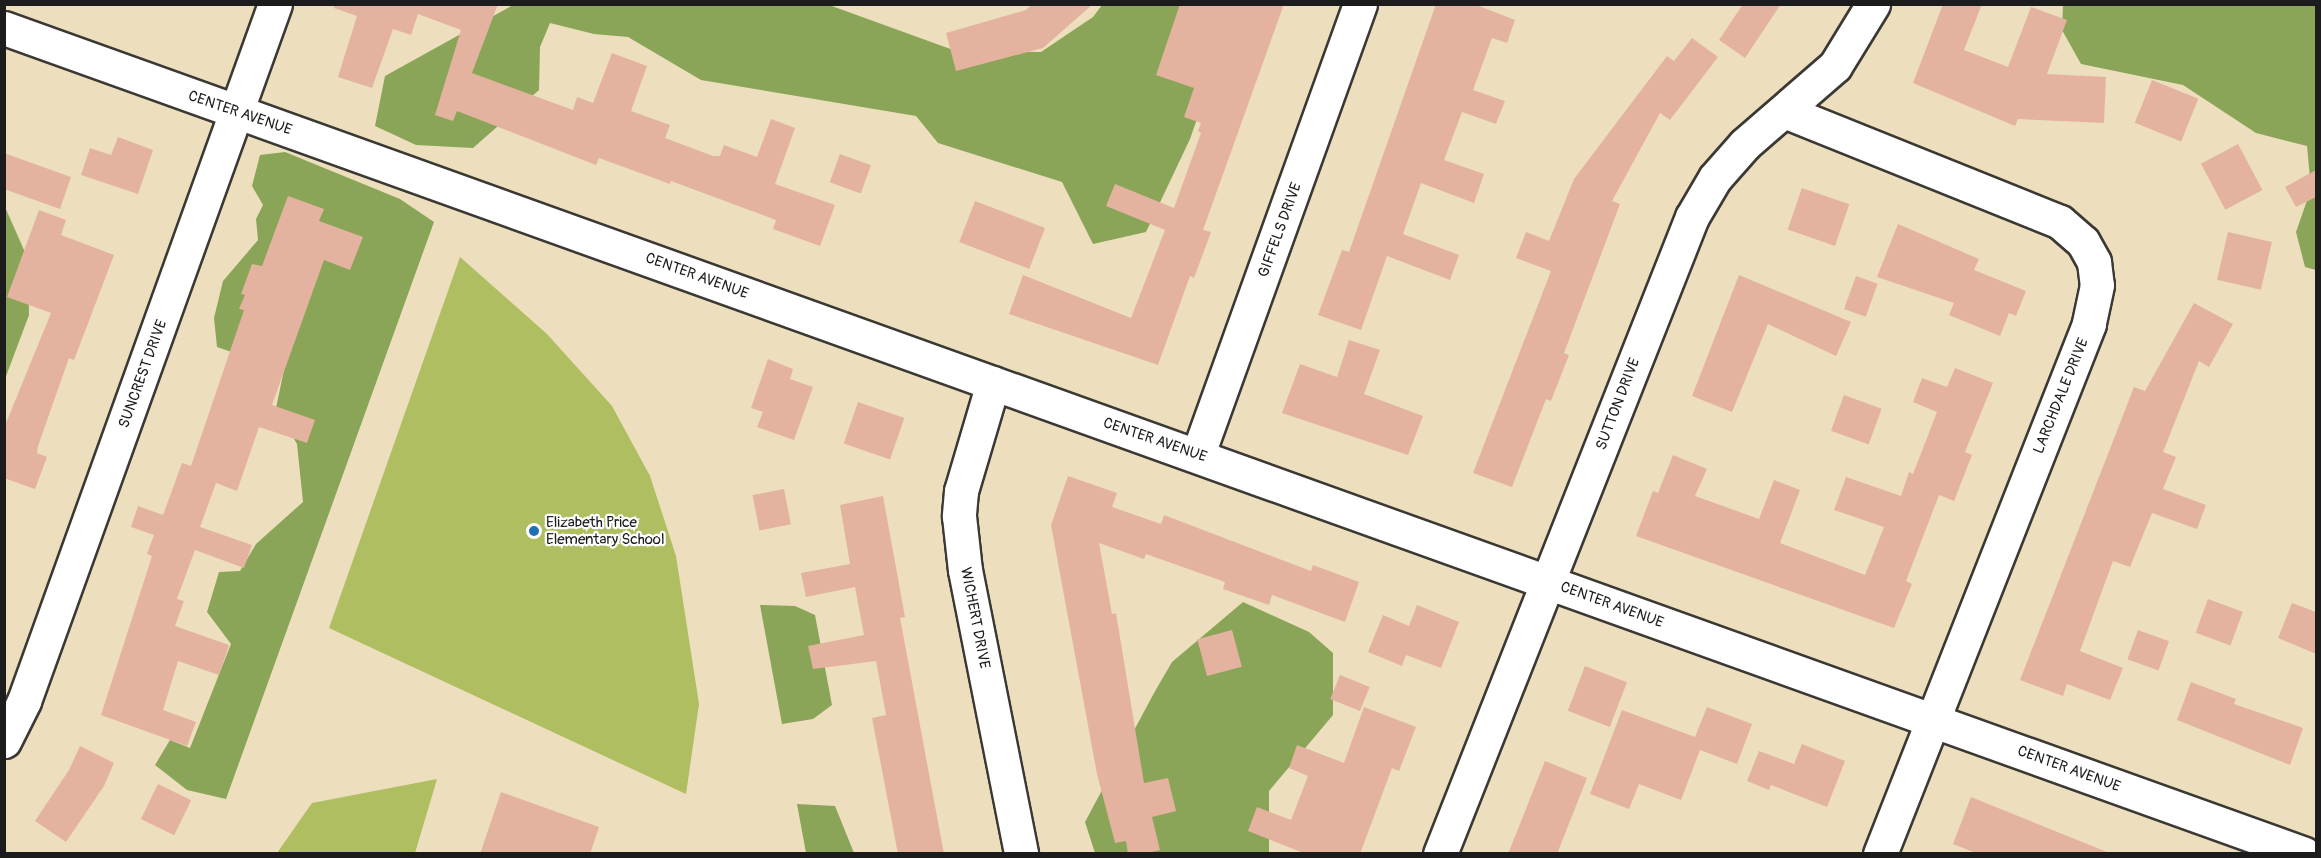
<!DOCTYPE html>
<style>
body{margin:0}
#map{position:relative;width:2321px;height:858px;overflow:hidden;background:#eddfbe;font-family:Pangolin,sans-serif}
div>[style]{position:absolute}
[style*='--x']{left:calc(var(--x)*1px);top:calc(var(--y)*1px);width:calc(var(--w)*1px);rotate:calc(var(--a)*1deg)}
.green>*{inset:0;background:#aebe61}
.forest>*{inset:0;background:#8aa557}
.building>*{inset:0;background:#e3b39f;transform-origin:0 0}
.roads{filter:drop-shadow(2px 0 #3b3934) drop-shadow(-2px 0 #3b3934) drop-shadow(0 2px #3b3934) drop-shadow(0 -2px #3b3934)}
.street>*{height:33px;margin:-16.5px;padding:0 16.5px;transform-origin:16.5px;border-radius:16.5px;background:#fff}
.dots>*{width:16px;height:16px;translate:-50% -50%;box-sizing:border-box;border:3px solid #fff;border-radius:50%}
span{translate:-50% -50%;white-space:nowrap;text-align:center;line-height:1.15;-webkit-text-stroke:4.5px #fff;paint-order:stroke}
.street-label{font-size:15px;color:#1c1c1c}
.poi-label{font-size:15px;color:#1c1c1c}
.left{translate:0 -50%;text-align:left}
.frame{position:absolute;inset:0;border:6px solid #1c1c1c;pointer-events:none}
</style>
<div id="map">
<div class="green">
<div style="clip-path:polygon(460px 257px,547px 334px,612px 406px,650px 476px,676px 556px,699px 704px,686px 794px,329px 628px)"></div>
<div style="clip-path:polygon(437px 779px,415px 853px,277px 853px,312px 803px)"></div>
</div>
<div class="forest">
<div style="clip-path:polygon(513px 5px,829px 5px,956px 51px,1041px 52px,1093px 17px,1102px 5px,1228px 5px,1231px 22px,1190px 139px,1146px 232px,1093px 244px,1062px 182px,938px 143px,916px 116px,701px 80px,628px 37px,594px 34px,550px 23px,540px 47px,539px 90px,473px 148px,416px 145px,375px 126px,385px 76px)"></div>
<div style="clip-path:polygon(2063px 5px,2316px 5px,2316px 270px,2305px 267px,2296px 232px,2311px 189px,2307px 146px,2256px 133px,2183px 85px,2081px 64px,2062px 30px)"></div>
<div style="clip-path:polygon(285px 152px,400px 199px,434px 222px,226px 799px,187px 790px,155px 765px,170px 740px,190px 748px,231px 644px,207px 612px,219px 572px,240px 571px,256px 544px,303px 502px,297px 444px,276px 408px,284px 370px,217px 347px,214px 318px,223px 281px,258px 240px,256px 219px,263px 205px,252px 186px,260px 155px)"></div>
<div style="clip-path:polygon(5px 207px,28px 259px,29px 315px,5px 379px)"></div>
<div style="clip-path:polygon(1243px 602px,1309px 632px,1333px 653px,1333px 715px,1269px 791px,1269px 853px,1095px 853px,1085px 822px,1154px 693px,1172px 662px)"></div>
<div style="clip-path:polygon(760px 605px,795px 606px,815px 615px,832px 705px,813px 719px,782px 724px)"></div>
<div style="clip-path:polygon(797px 804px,835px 806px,854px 853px,806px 853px)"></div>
</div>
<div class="building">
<div style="clip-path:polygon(334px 4px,498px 4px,472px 73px,573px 110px,577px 97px,593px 103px,612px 53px,647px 66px,631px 111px,670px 125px,665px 138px,713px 156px,720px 156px,724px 145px,757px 157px,771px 119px,795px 128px,775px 184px,835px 205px,820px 246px,773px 229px,776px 220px,671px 181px,670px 184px,599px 158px,596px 165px,457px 111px,453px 121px,435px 115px,461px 30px,418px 14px,411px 35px,393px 29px,372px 88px,338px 77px,357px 16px,334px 8px)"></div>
<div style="clip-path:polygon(1032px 4px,1093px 4px,1043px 48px,956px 71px,946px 33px,1026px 10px)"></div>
<div style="clip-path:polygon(1180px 4px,1284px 4px,1203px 230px,1211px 232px,1194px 278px,1190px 276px,1158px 365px,1009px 314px,1023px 275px,1131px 318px,1165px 230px,1106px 206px,1115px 184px,1174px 208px,1201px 133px,1198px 131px,1201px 123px,1184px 117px,1194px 88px,1156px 75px)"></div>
<div style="clip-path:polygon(1436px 4px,1474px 4px,1515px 20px,1507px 43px,1492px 38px,1473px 90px,1505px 101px,1496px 124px,1462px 112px,1444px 160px,1484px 174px,1474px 203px,1421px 183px,1403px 234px,1459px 255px,1450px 280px,1387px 256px,1361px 330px,1318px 315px,1342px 250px,1349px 252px)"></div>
<div style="clip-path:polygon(1743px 4px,1781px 4px,1745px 58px,1719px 40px)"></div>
<div style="clip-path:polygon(1943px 4px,1982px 4px,1964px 50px,2008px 67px,2031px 7px,2067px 20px,2047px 74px,2106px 77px,2104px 123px,2018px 119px,2015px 126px,1913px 83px)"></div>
<div style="clip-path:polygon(1692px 38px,1718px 57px,1670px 120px,1660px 113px,1612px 201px,1620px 204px,1564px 353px,1569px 355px,1551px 401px,1546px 399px,1512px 487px,1473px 473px,1551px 271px,1516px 258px,1526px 232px,1549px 241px,1574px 179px,1667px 56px,1674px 61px)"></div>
<div style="left:2152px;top:80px;width:50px;height:46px;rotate:22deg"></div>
<div style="clip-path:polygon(118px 137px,153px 150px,138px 194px,81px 175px,90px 148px,111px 155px)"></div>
<div style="left:2238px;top:144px;width:52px;height:42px;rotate:62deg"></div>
<div style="clip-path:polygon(4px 153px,71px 177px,60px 209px,4px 189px)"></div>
<div style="left:840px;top:154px;width:33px;height:30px;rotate:20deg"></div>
<div style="clip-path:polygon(2316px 170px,2316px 197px,2296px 207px,2285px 187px)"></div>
<div style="left:1802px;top:188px;width:50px;height:44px;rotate:19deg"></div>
<div style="clip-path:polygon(288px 196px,324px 209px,319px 221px,363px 237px,350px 270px,324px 260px,272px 405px,315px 420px,307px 443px,259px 427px,237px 491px,216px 483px,200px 527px,252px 545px,244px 568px,195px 550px,177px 599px,184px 601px,175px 626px,229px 645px,219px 675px,178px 661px,163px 710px,196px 722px,187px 746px,101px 715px,152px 556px,147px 554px,154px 535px,131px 527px,138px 506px,163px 515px,182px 463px,191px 466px,244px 310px,239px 309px,245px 295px,241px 294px,252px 264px,262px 266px)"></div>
<div style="left:975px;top:201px;width:75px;height:44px;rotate:21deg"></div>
<div style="clip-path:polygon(39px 210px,66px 220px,61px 235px,114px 255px,74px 360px,69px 358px,38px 446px,37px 453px,47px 457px,35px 489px,4px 478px,4px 428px,51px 313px,7px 297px)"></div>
<div style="clip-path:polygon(1898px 224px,1979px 259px,1974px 270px,2026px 291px,2016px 316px,2009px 313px,2000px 336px,1949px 315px,1954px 303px,1877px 277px)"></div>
<div style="left:2228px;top:232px;width:45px;height:49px;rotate:13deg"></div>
<div style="clip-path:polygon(1739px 275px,1851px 322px,1836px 356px,1768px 324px,1732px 412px,1692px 396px)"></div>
<div style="left:1856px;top:276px;width:23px;height:35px;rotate:20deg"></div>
<div style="clip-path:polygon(2194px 303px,2233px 324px,2209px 367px,2199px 361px,2163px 452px,2176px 457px,2163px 489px,2206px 505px,2197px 529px,2152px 513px,2130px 567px,2113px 561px,2080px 651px,2123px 668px,2110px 700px,2067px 684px,2063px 696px,2020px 680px,2134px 387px,2145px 391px)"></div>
<div style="clip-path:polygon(1349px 340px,1380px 350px,1364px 394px,1423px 416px,1408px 455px,1282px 413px,1300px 364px,1337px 377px)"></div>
<div style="clip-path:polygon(768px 359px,793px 369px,790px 379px,813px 387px,794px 440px,757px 427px,763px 412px,751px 408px)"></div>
<div style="clip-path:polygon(1955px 368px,1993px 383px,1965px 452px,1972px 455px,1954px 501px,1939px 495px,1906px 581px,1912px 584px,1894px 628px,1636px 536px,1653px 491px,1658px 493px,1673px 455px,1707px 469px,1695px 496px,1759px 519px,1774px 480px,1800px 490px,1780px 543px,1865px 575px,1884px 527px,1834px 510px,1846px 477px,1901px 496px,1909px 472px,1913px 474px,1937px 412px,1913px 402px,1922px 378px,1947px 387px)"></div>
<div style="left:1844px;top:395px;width:40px;height:38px;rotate:20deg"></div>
<div style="left:858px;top:402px;width:49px;height:44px;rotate:19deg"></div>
<div style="clip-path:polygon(1068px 476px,1117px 493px,1112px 507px,1161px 524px,1164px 515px,1311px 571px,1313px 565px,1359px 582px,1345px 622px,1272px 595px,1269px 605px,1223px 589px,1225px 582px,1146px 554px,1144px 559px,1099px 543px,1112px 614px,1116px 613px,1144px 783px,1168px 778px,1176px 811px,1152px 817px,1160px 850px,1144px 854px,1128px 854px,1126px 841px,1115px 843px,1097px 774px,1051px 525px)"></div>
<div style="left:784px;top:489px;width:36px;height:32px;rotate:79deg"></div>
<div style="clip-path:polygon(883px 496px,905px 617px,900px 618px,944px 854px,898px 854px,872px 718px,886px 715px,876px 661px,813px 669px,808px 646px,864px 635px,855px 587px,806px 597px,801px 573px,850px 564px,840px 505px)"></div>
<div style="left:2208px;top:599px;width:37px;height:36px;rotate:20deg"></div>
<div style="clip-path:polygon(2292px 603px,2316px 612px,2316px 654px,2278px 638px)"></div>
<div style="clip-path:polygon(1417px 605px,1459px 622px,1441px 668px,1406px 655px,1402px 666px,1368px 652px,1383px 615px,1409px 626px)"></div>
<div style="left:1232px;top:630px;width:38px;height:36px;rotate:75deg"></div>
<div style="left:2138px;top:630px;width:33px;height:31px;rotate:20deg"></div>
<div style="left:1585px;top:666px;width:45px;height:48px;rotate:21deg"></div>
<div style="left:1340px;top:675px;width:32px;height:26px;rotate:22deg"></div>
<div style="clip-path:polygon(2191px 682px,2236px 699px,2234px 704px,2303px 728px,2290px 765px,2177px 720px)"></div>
<div style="clip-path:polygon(1364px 707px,1416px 727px,1399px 771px,1392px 768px,1360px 854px,1306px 854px,1248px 831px,1257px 807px,1291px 820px,1308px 776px,1289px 768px,1297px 745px,1344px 763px)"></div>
<div style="clip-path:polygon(1707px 707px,1752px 724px,1737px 764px,1700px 750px,1681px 800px,1639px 784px,1629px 809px,1590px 794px,1622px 710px,1695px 737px)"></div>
<div style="clip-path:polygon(1802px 744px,1845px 761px,1827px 807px,1771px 785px,1769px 790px,1747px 781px,1759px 751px,1794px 764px)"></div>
<div style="clip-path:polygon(80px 746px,114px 763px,104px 786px,66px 842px,35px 821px,69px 770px)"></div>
<div style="clip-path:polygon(1545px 761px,1587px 778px,1557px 854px,1508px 854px)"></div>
<div style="left:158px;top:784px;width:37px;height:39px;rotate:26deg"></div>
<div style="clip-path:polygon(501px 792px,599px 827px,590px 854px,480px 854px)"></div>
<div style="clip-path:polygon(1971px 797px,2107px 852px,2107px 854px,1978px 854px,1953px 844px)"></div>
</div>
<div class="roads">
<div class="street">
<div style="--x:4;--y:28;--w:2444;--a:19.75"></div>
<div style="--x:1784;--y:111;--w:297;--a:21.9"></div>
<div style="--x:2060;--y:222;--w:30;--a:41"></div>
<div style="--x:2083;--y:242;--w:23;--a:61"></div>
<div style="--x:2094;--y:262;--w:23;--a:83"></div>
<div style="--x:2097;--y:285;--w:40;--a:102"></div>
<div style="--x:2089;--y:324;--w:570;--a:111.52"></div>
<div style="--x:993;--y:383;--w:113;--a:106.5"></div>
<div style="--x:961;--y:491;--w:25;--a:95"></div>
<div style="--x:959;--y:516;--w:54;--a:83.7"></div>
<div style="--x:965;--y:570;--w:289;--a:78.8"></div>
<div style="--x:1198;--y:454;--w:478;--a:-70.2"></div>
<div style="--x:4;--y:741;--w:45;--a:-63.4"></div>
<div style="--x:24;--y:701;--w:741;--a:-70.2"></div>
<div style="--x:1440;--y:854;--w:685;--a:-68.42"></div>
<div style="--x:1692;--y:217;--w:45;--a:-59.5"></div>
<div style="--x:1715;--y:178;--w:45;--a:-48.6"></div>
<div style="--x:1745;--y:144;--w:119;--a:-40.9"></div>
<div style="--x:1835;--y:66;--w:73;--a:-58.5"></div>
</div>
</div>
<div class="dots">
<div style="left:534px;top:531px;background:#1f6fb2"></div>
</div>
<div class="street-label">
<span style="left:240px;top:113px;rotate:19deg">CENTER AVENUE</span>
<span style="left:1280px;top:230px;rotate:-70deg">GIFFELS DRIVE</span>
<span style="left:697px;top:276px;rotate:20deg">CENTER AVENUE</span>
<span style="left:143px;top:374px;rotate:-70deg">SUNCREST DRIVE</span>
<span style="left:2061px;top:396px;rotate:-68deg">LARCHDALE DRIVE</span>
<span style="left:1618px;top:404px;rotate:-69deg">SUTTON DRIVE</span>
<span style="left:1155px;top:440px;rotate:19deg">CENTER AVENUE</span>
<span style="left:1612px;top:605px;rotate:20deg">CENTER AVENUE</span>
<span style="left:975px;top:618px;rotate:79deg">WICHERT DRIVE</span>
<span style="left:2069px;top:769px;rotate:20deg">CENTER AVENUE</span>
</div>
<div class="poi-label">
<span class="left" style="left:546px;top:531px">Elizabeth Price<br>Elementary School</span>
</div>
<div class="frame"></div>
</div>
